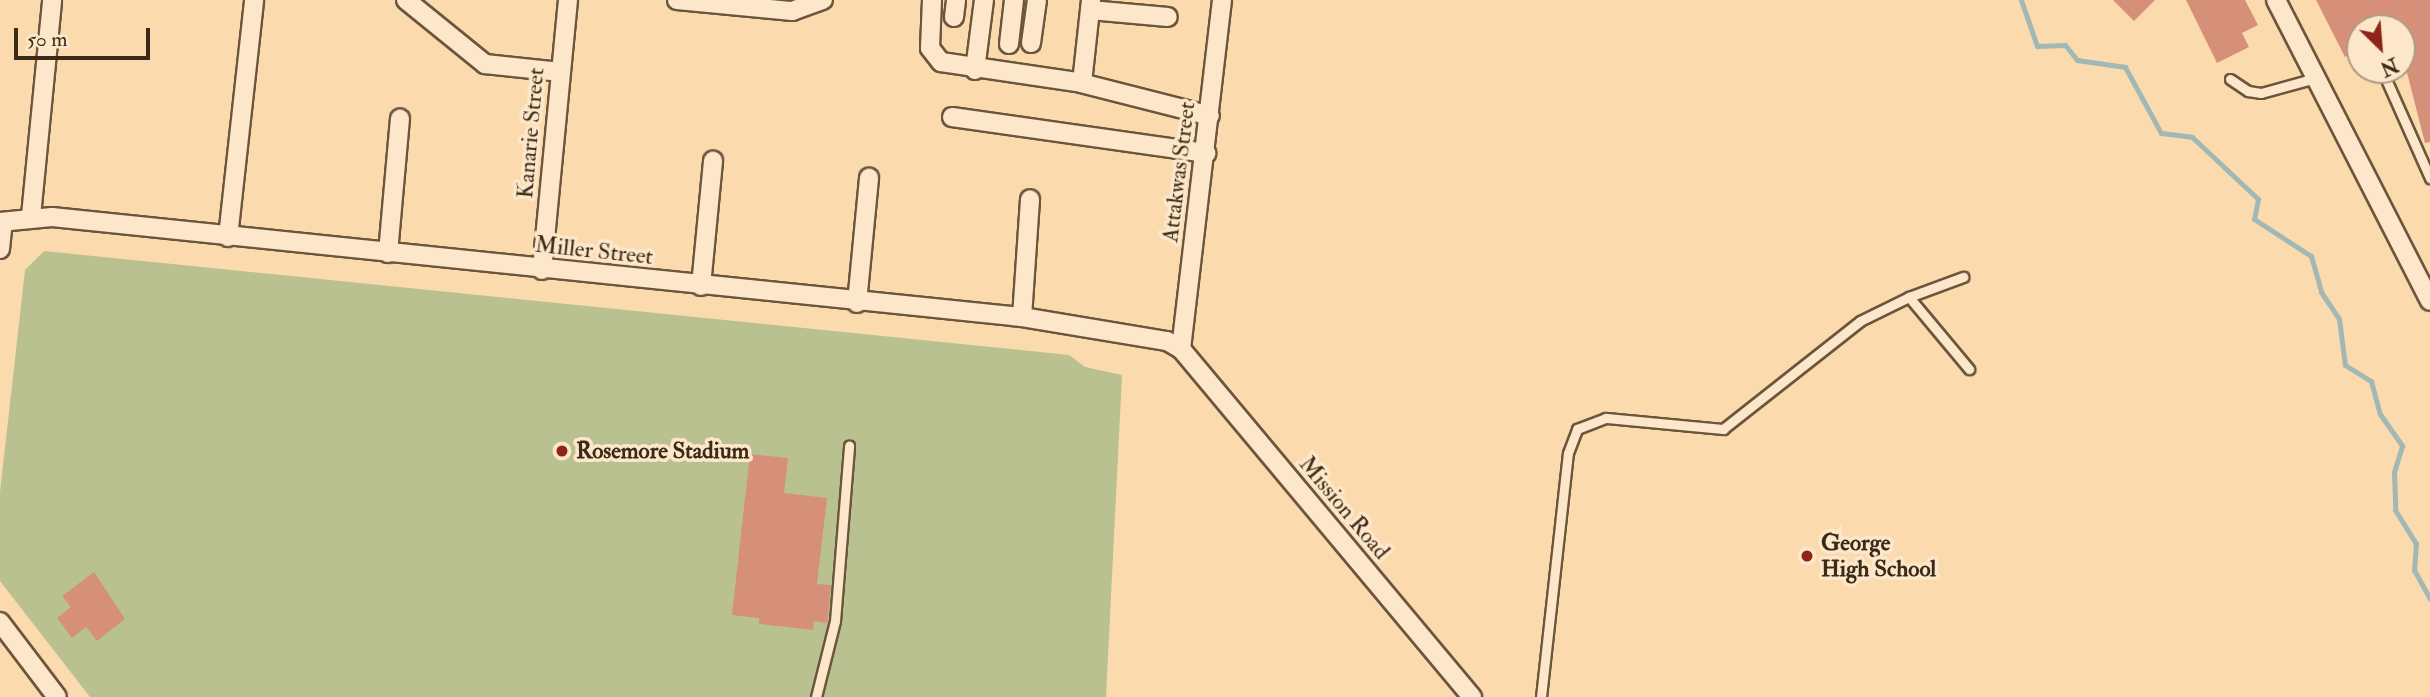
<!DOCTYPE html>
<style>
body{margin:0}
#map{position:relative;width:2430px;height:697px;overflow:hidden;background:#fbdaae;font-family:"IM FELL Double Pica",serif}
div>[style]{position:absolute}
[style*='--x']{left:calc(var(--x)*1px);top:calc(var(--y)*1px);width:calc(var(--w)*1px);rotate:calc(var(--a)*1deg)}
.green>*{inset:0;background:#b8c18f}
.stream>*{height:5px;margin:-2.5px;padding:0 2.5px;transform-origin:2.5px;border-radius:2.5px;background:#a2b8b5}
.building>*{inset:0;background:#d6907a}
.roads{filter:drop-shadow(2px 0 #6b563c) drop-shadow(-2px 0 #6b563c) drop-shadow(0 2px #6b563c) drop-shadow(0 -2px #6b563c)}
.lane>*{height:9px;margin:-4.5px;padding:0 4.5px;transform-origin:4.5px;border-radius:4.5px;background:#fce7ca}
.street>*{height:18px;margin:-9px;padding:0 9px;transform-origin:9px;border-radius:9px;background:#fce7ca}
.dots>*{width:19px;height:19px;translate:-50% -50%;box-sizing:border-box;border:4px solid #fce7ca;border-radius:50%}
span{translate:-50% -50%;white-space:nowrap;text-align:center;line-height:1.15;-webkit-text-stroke:7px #fce7ca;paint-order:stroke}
.street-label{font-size:23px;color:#3b2a16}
.poi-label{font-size:23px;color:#3b2a16;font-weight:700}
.left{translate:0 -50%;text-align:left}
.north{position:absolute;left:2346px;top:14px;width:70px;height:70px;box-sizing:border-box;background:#fce7ca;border:2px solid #af9b82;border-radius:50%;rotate:155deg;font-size:19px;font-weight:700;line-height:28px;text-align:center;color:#3b2a16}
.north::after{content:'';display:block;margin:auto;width:24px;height:32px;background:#8f2418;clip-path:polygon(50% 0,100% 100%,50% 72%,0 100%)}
.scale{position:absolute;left:14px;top:28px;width:136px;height:32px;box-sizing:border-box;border:4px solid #3b2a16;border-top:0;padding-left:9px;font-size:21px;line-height:24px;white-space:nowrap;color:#3b2a16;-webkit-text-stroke:5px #fce7ca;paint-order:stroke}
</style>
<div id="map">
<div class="green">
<div style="clip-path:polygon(44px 251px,1069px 355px,1085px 367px,1122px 375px,1106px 697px,90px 697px,0 581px,0 492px,25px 270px)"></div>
</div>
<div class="stream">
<div style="--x:2021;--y:0;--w:49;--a:70.8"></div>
<div style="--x:2037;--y:46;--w:28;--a:-2"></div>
<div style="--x:2065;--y:45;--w:19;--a:51"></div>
<div style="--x:2077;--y:60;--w:49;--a:8.3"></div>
<div style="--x:2125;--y:67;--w:75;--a:61.4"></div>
<div style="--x:2161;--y:133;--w:31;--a:7"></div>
<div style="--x:2192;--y:137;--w:91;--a:43.2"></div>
<div style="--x:2258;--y:199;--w:20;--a:101"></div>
<div style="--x:2254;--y:219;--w:68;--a:33"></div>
<div style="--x:2311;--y:256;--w:37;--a:74"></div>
<div style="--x:2321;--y:292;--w:32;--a:56"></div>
<div style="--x:2339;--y:319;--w:46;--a:82.6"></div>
<div style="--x:2345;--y:365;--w:31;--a:32"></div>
<div style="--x:2371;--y:381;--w:34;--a:75"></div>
<div style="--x:2380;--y:414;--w:39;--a:55"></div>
<div style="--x:2402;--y:446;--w:27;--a:107"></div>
<div style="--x:2394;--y:472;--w:38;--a:88"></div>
<div style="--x:2395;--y:510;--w:39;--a:58"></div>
<div style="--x:2416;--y:543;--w:27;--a:94"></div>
<div style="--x:2414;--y:570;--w:33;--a:61"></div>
</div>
<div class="building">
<div style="clip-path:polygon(2113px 0,2155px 0,2134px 21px)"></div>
<div style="clip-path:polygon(2186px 0,2245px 0,2258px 25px,2242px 33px,2249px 47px,2217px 63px)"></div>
<div style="clip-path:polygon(2316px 0,2430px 0,2430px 142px,2425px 143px,2402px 53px,2402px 28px,2360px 28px,2360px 49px,2345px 57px)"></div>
<div style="clip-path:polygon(750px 454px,788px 458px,784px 493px,827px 498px,817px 584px,831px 585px,828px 616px,827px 623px,814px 621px,813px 630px,759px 624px,759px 618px,732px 615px)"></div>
<div style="clip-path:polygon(94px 572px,125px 619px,97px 641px,86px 627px,72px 638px,57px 618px,71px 607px,62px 596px)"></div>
</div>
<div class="roads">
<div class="lane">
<div style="--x:2385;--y:77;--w:111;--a:66"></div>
<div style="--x:2230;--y:79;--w:22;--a:34"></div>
<div style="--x:2248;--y:91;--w:13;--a:9"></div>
<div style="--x:2261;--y:93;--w:57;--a:-15.3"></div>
<div style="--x:1909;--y:297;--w:94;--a:50.2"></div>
<div style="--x:816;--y:697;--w:78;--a:-76"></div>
<div style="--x:835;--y:621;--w:176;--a:-85.4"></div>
<div style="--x:1541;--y:697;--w:245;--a:-83.7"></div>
<div style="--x:1568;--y:453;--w:26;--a:-69"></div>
<div style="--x:1577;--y:429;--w:31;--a:-21"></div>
<div style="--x:1606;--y:418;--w:118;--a:5.4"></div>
<div style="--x:1723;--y:429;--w:174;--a:-38.2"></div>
<div style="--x:1860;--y:321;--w:55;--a:-26.1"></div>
<div style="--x:1909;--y:297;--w:58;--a:-20.3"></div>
</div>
<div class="street">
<div style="--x:406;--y:0;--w:102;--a:39"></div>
<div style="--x:485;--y:64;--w:76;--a:6"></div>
<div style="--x:677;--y:0;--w:116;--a:5.5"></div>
<div style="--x:792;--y:11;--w:33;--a:-20"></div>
<div style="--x:932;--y:0;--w:48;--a:92.4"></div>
<div style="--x:930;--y:48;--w:18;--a:52"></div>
<div style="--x:941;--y:62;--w:137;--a:8.4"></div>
<div style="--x:1077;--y:82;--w:137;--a:14.3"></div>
<div style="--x:2276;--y:0;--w:338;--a:62.9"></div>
<div style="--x:1090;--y:10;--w:78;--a:5.1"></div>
<div style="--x:954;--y:17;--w:17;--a:-83"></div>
<div style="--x:1031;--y:43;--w:43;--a:-82.1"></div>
<div style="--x:1009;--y:44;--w:44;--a:-83.5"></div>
<div style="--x:975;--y:70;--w:71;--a:-82.7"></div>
<div style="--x:1082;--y:83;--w:83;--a:-83.8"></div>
<div style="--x:952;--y:117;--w:257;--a:8.1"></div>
<div style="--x:31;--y:216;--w:217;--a:-84.4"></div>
<div style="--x:0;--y:222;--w:52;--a:-5.5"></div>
<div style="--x:52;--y:217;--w:975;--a:5.89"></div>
<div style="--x:1022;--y:317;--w:147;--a:9.4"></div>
<div style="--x:1167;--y:341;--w:16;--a:30"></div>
<div style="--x:1181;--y:349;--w:454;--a:50.1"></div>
<div style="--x:228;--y:237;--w:238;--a:-83.7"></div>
<div style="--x:0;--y:249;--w:27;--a:-84"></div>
<div style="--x:388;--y:253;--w:135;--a:-84.9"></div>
<div style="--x:542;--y:270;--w:271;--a:-84.5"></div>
<div style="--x:701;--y:286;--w:126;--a:-84.5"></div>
<div style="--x:857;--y:303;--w:126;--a:-84.5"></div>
<div style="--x:1022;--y:317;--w:118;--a:-86.1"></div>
<div style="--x:1181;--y:349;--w:351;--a:-83.3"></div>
<div style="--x:0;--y:622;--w:94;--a:52.8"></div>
</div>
</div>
<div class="dots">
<div style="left:562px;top:451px;background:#8f2418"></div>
<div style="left:1807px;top:556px;background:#8f2418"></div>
</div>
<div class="street-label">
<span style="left:531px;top:133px;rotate:-85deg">Kanarie Street</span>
<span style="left:1179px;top:172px;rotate:-83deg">Attakwas Street</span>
<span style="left:594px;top:251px;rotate:6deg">Miller Street</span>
<span style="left:1344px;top:508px;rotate:50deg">Mission Road</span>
</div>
<div class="poi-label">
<span class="left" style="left:576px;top:451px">Rosemore Stadium</span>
<span class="left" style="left:1821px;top:556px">George<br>High School</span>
</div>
<div class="north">N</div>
<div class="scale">50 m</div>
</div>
